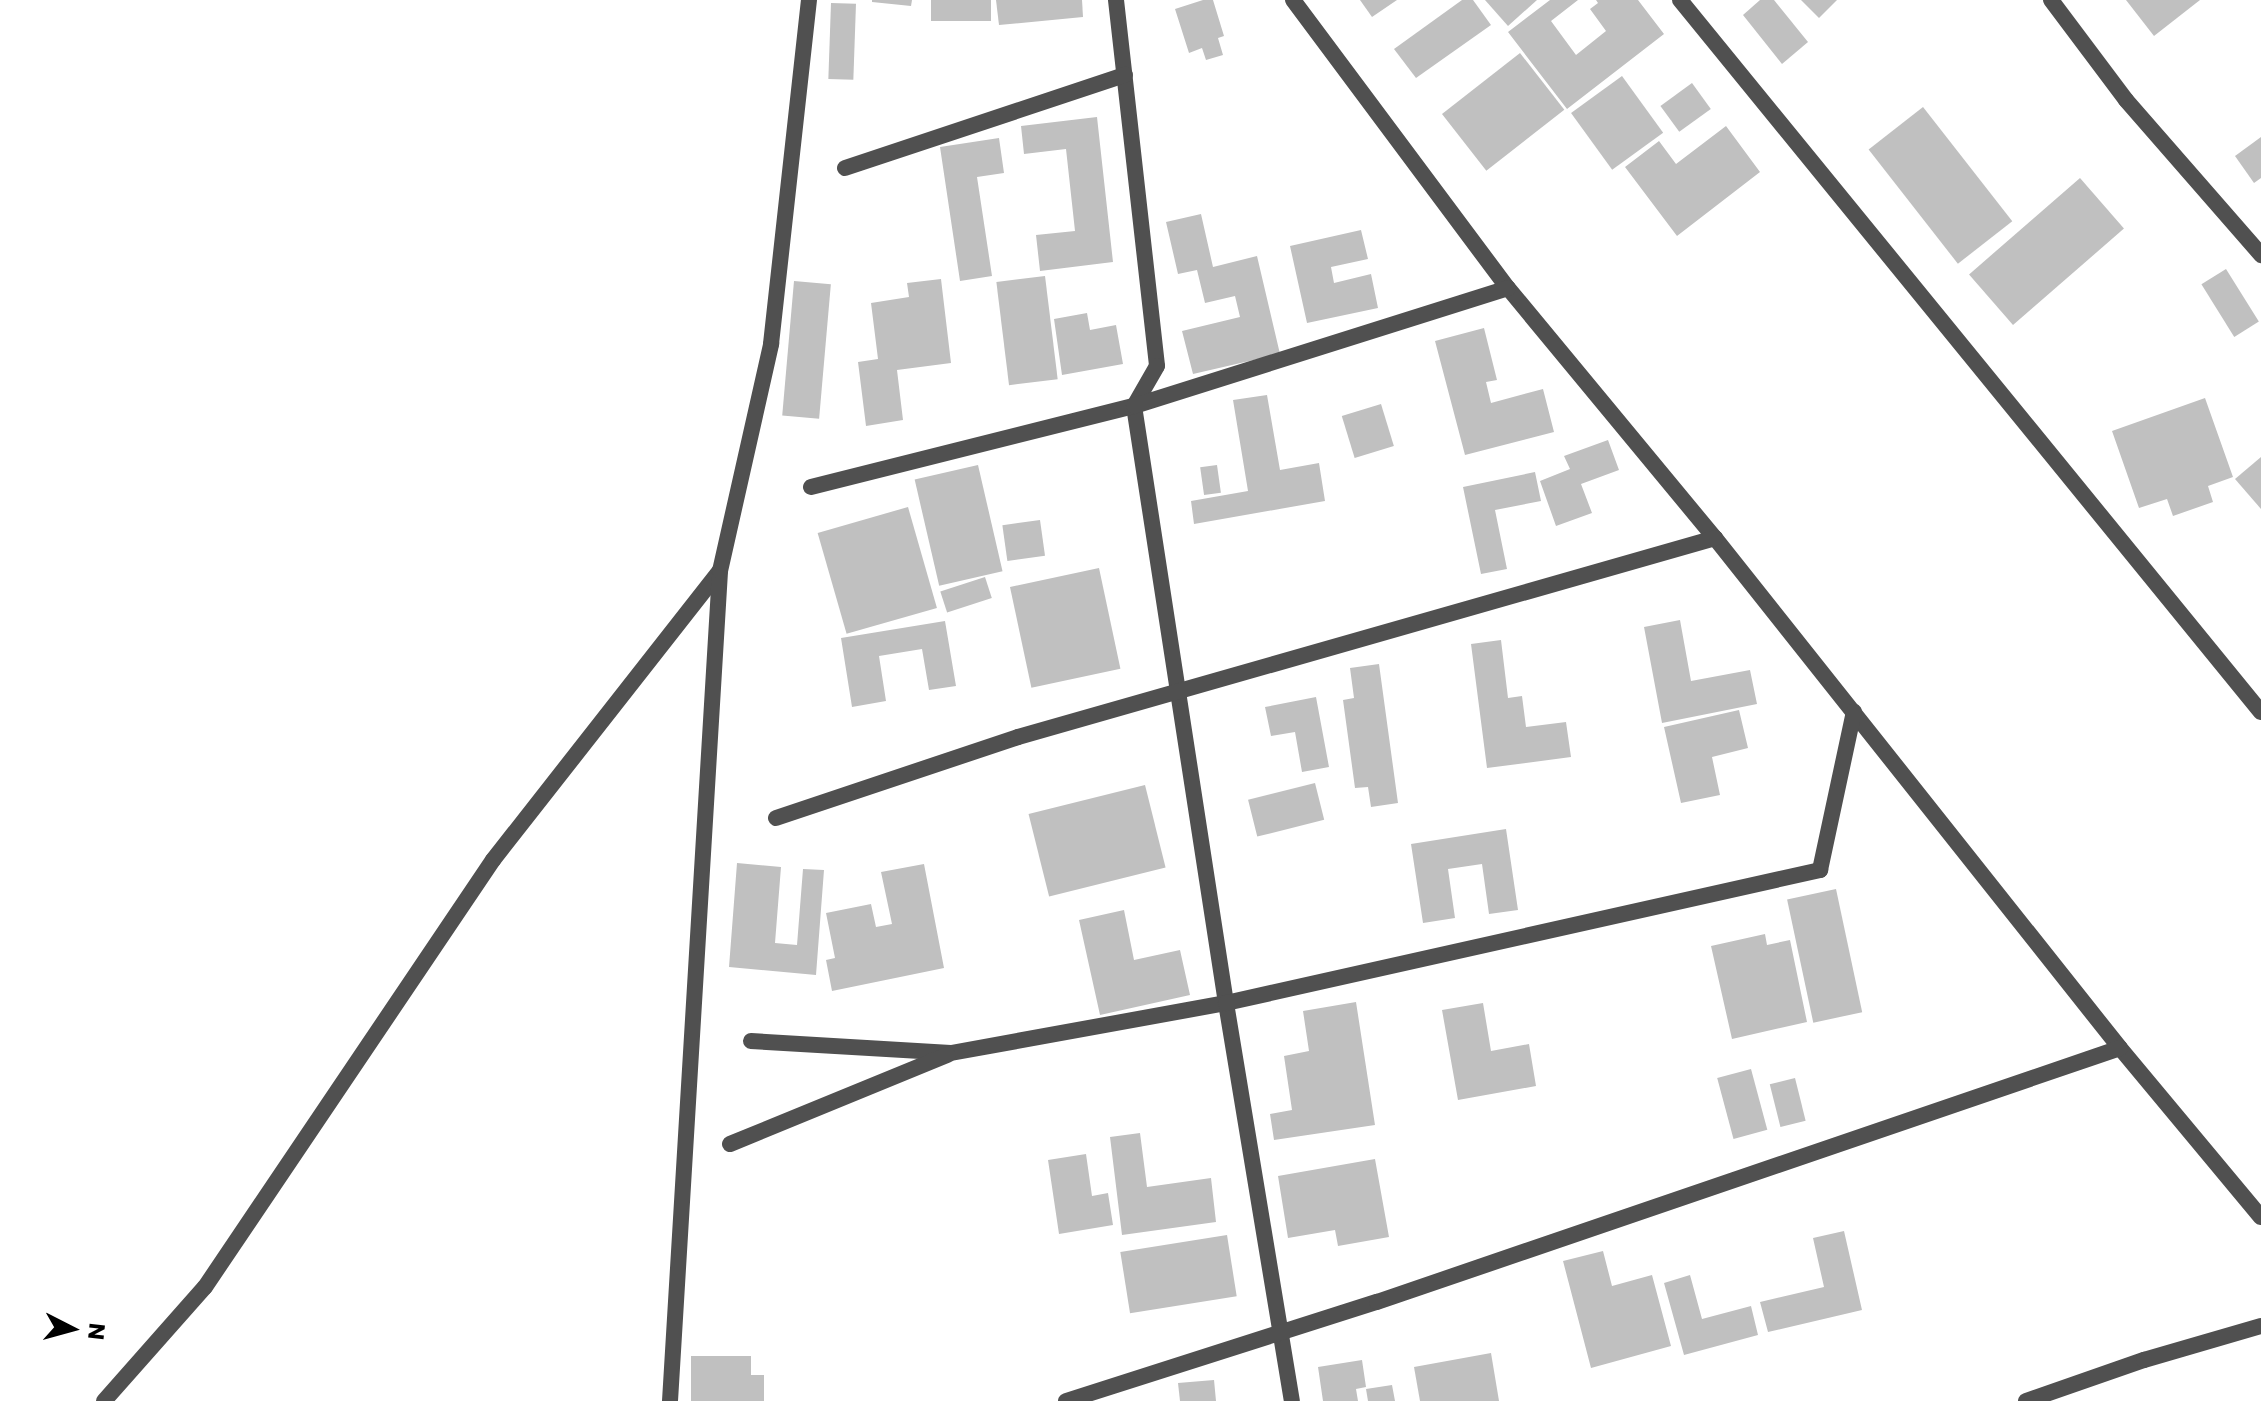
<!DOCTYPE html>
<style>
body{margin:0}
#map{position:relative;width:2261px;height:1401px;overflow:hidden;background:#fff;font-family:Poppins,sans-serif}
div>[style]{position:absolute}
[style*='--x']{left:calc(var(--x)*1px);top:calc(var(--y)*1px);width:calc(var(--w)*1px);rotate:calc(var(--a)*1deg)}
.building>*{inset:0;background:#c0c0c0;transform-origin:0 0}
.street>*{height:16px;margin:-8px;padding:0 8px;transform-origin:8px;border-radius:8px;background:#505050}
span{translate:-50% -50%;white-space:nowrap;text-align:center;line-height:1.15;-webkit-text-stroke:7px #fff;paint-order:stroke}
.north{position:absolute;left:32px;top:1289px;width:80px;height:80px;-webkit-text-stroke:6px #fff;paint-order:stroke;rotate:96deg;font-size:22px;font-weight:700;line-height:32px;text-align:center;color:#000}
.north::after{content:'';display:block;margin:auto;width:28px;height:36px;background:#000;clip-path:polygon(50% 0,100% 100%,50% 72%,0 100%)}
</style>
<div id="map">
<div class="building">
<div style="clip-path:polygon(872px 0,912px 0,911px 6px,872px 2px)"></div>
<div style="left:931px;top:0;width:60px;height:21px"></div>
<div style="clip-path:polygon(996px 0,1082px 0,1083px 17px,999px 25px)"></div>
<div style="clip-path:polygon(1203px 0,1213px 0,1224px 36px,1218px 38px,1223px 55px,1206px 60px,1202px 48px,1189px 53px,1175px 9px)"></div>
<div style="clip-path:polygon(1360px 0,1397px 0,1372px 17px)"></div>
<div style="clip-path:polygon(1462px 0,1473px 0,1491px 25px,1416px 78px,1394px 49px)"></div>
<div style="clip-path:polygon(1485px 0,1537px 0,1508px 26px)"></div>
<div style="clip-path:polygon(1550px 0,1578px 0,1551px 21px,1576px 55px,1606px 31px,1590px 9px,1598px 3px,1596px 0,1638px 0,1664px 34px,1567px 109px,1508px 32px)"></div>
<div style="clip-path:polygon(1760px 0,1774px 0,1808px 42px,1782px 64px,1743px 15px)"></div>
<div style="clip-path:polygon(1801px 0,1837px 0,1819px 18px)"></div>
<div style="clip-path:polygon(2126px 0,2200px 0,2154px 36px)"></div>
<div style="left:831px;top:3px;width:25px;height:76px;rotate:2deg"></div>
<div style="left:1520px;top:53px;width:72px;height:99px;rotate:52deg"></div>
<div style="left:1622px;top:76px;width:70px;height:63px;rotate:54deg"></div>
<div style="left:1692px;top:83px;width:32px;height:39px;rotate:54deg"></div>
<div style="left:1923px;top:107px;width:145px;height:69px;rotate:52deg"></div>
<div style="clip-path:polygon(1097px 117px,1113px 262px,1040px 271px,1036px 235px,1075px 231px,1066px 149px,1024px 154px,1021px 126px)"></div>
<div style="clip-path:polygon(1726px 126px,1760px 172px,1677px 236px,1625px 167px,1659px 141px,1676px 164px)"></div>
<div style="clip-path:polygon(2261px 137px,2261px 178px,2254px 183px,2235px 156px)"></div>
<div style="clip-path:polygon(999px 138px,1004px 173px,977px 177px,992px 276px,960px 281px,940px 147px)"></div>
<div style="left:2080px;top:178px;width:67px;height:147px;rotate:49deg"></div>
<div style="clip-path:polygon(1201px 214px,1213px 267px,1257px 256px,1280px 354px,1193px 374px,1182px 331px,1240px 317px,1235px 296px,1205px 303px,1197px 270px,1178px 274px,1166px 222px)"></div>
<div style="clip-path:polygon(1361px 230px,1368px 259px,1331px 267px,1334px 283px,1371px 274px,1378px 308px,1307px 323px,1290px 246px)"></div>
<div style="left:2226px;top:269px;width:62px;height:29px;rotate:58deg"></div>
<div style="left:1045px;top:276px;width:104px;height:49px;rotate:83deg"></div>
<div style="clip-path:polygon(941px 279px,951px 363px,897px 370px,903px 420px,866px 426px,858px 362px,878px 359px,871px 303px,909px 297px,907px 283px)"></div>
<div style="left:794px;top:281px;width:37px;height:135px;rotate:5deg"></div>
<div style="clip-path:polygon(1087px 313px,1090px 330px,1116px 325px,1123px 364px,1062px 375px,1054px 319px)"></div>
<div style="clip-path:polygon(1484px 328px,1497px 380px,1486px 382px,1491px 403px,1543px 389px,1554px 432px,1465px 455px,1435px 341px)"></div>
<div style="clip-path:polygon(1267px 395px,1280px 470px,1319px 463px,1325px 501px,1194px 524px,1191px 501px,1248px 491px,1233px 400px)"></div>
<div style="clip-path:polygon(2205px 398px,2233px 477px,2208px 486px,2213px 502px,2173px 516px,2167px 499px,2139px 508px,2112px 431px)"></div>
<div style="left:1381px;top:404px;width:44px;height:41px;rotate:73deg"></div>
<div style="clip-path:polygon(1608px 440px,1619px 470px,1581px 484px,1592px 513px,1556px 526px,1540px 481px,1570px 469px,1564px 456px)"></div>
<div style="clip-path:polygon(2261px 457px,2261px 509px,2235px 479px)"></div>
<div style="left:978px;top:465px;width:109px;height:65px;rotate:77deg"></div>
<div style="left:1217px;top:465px;width:28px;height:17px;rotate:82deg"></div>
<div style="clip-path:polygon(1535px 472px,1541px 501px,1495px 510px,1507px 569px,1481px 574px,1463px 487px)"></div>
<div style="left:908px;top:507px;width:105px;height:94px;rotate:74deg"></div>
<div style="left:1040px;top:520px;width:36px;height:38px;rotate:82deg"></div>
<div style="left:1099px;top:568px;width:103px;height:91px;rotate:78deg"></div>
<div style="left:985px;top:577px;width:22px;height:47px;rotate:72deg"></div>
<div style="clip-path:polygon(1680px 620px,1691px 681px,1750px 670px,1757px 704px,1662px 723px,1644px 627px)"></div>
<div style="clip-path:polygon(945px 621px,956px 686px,929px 690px,922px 649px,879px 656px,886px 701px,852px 707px,841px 638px)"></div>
<div style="clip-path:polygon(1501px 640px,1508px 698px,1522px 696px,1526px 727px,1566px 722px,1571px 757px,1487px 768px,1471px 644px)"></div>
<div style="clip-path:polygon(1379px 664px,1398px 803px,1371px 807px,1368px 787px,1355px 788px,1343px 700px,1354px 698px,1350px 668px)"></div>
<div style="clip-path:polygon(1316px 697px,1329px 767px,1302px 772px,1295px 732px,1271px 736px,1265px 707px)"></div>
<div style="clip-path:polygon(1739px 710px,1748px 748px,1712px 757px,1720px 795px,1681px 803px,1664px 727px)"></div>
<div style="left:1315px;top:783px;width:38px;height:69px;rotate:76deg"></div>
<div style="left:1145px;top:785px;width:85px;height:120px;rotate:76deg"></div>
<div style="clip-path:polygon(1506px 829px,1518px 910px,1489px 914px,1482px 864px,1448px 869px,1455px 918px,1423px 923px,1411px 844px)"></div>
<div style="clip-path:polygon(737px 863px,781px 867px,775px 943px,797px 945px,803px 869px,824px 870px,816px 975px,729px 967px)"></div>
<div style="clip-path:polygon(924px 864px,944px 968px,832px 991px,826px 960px,835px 958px,826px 913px,871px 904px,876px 927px,892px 924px,881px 872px)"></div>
<div style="left:1836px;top:889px;width:126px;height:50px;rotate:78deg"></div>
<div style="clip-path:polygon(1124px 910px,1134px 960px,1180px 950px,1190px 995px,1100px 1015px,1079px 920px)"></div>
<div style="clip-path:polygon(1765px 934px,1767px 945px,1790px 940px,1807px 1022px,1732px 1039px,1711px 946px)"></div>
<div style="clip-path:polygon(1356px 1002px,1375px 1125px,1274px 1140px,1270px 1114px,1292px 1110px,1284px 1056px,1309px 1051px,1303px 1011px)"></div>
<div style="clip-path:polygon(1483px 1003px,1491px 1051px,1529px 1044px,1536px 1086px,1458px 1100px,1442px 1010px)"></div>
<div style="left:1751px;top:1069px;width:63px;height:35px;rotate:75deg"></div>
<div style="left:1795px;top:1078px;width:44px;height:26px;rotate:76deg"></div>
<div style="clip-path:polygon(1140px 1133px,1147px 1187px,1211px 1178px,1216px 1222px,1122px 1235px,1110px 1137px)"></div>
<div style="clip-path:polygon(1086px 1154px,1092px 1196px,1108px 1193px,1113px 1225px,1059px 1234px,1048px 1160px)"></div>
<div style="clip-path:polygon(1375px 1159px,1389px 1237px,1338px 1246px,1335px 1230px,1288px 1238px,1278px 1176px)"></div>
<div style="clip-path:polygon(1844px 1231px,1862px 1310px,1768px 1332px,1760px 1302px,1824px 1287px,1813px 1238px)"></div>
<div style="left:1227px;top:1235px;width:62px;height:108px;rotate:81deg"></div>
<div style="clip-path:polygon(1603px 1251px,1612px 1286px,1652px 1275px,1671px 1346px,1591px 1368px,1563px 1261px)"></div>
<div style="clip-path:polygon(1690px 1275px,1702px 1319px,1751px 1306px,1758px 1335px,1684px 1355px,1664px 1283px)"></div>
<div style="clip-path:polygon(1491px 1353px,1499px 1401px,1420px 1401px,1414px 1367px)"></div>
<div style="clip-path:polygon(691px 1356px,751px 1356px,751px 1375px,764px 1375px,764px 1401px,691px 1401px)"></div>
<div style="clip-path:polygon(1362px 1360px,1366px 1387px,1356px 1389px,1358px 1401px,1323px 1401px,1318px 1367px)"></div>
<div style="clip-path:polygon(1214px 1380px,1216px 1401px,1180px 1401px,1178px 1383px)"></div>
<div style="clip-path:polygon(1392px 1385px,1395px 1401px,1368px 1401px,1366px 1389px)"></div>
</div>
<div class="street">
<div style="--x:1116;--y:0;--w:368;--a:83.6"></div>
<div style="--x:1157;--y:366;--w:46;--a:119.9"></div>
<div style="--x:1134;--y:406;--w:604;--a:81.24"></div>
<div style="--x:1226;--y:1003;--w:403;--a:80.6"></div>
<div style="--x:1293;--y:0;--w:359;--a:53.3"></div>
<div style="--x:1508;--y:288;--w:325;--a:50.4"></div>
<div style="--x:1715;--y:538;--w:651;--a:51.55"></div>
<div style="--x:2120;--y:1048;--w:220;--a:50.2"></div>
<div style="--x:1680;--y:0;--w:919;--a:50.79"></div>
<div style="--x:2051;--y:0;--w:125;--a:53.1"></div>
<div style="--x:2126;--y:100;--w:206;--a:48.9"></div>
<div style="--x:845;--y:168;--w:295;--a:-18.4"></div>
<div style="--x:811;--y:487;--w:333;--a:-14.1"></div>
<div style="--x:1134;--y:406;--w:392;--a:-17.5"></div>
<div style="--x:776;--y:818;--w:255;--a:-18.5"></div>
<div style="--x:1018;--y:737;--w:725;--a:-15.93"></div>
<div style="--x:751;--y:1041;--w:200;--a:3.4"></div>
<div style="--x:951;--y:1053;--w:280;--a:-10.3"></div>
<div style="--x:1226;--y:1003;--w:609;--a:-12.62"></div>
<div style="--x:1820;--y:870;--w:162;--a:-77.9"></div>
<div style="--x:730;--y:1144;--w:235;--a:-22.3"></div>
<div style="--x:104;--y:1401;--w:152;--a:-48.5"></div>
<div style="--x:205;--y:1287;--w:515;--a:-56"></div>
<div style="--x:493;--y:860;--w:367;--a:-51.9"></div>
<div style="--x:670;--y:1401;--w:832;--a:-86.55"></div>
<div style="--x:720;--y:571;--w:233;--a:-77.3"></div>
<div style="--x:771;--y:344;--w:346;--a:-83.7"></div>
<div style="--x:1066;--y:1401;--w:326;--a:-17.7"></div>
<div style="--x:1377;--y:1302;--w:785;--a:-18.87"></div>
<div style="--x:2026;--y:1401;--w:125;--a:-19.2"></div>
<div style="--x:2144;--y:1360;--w:122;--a:-16.2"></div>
</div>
<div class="north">N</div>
</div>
